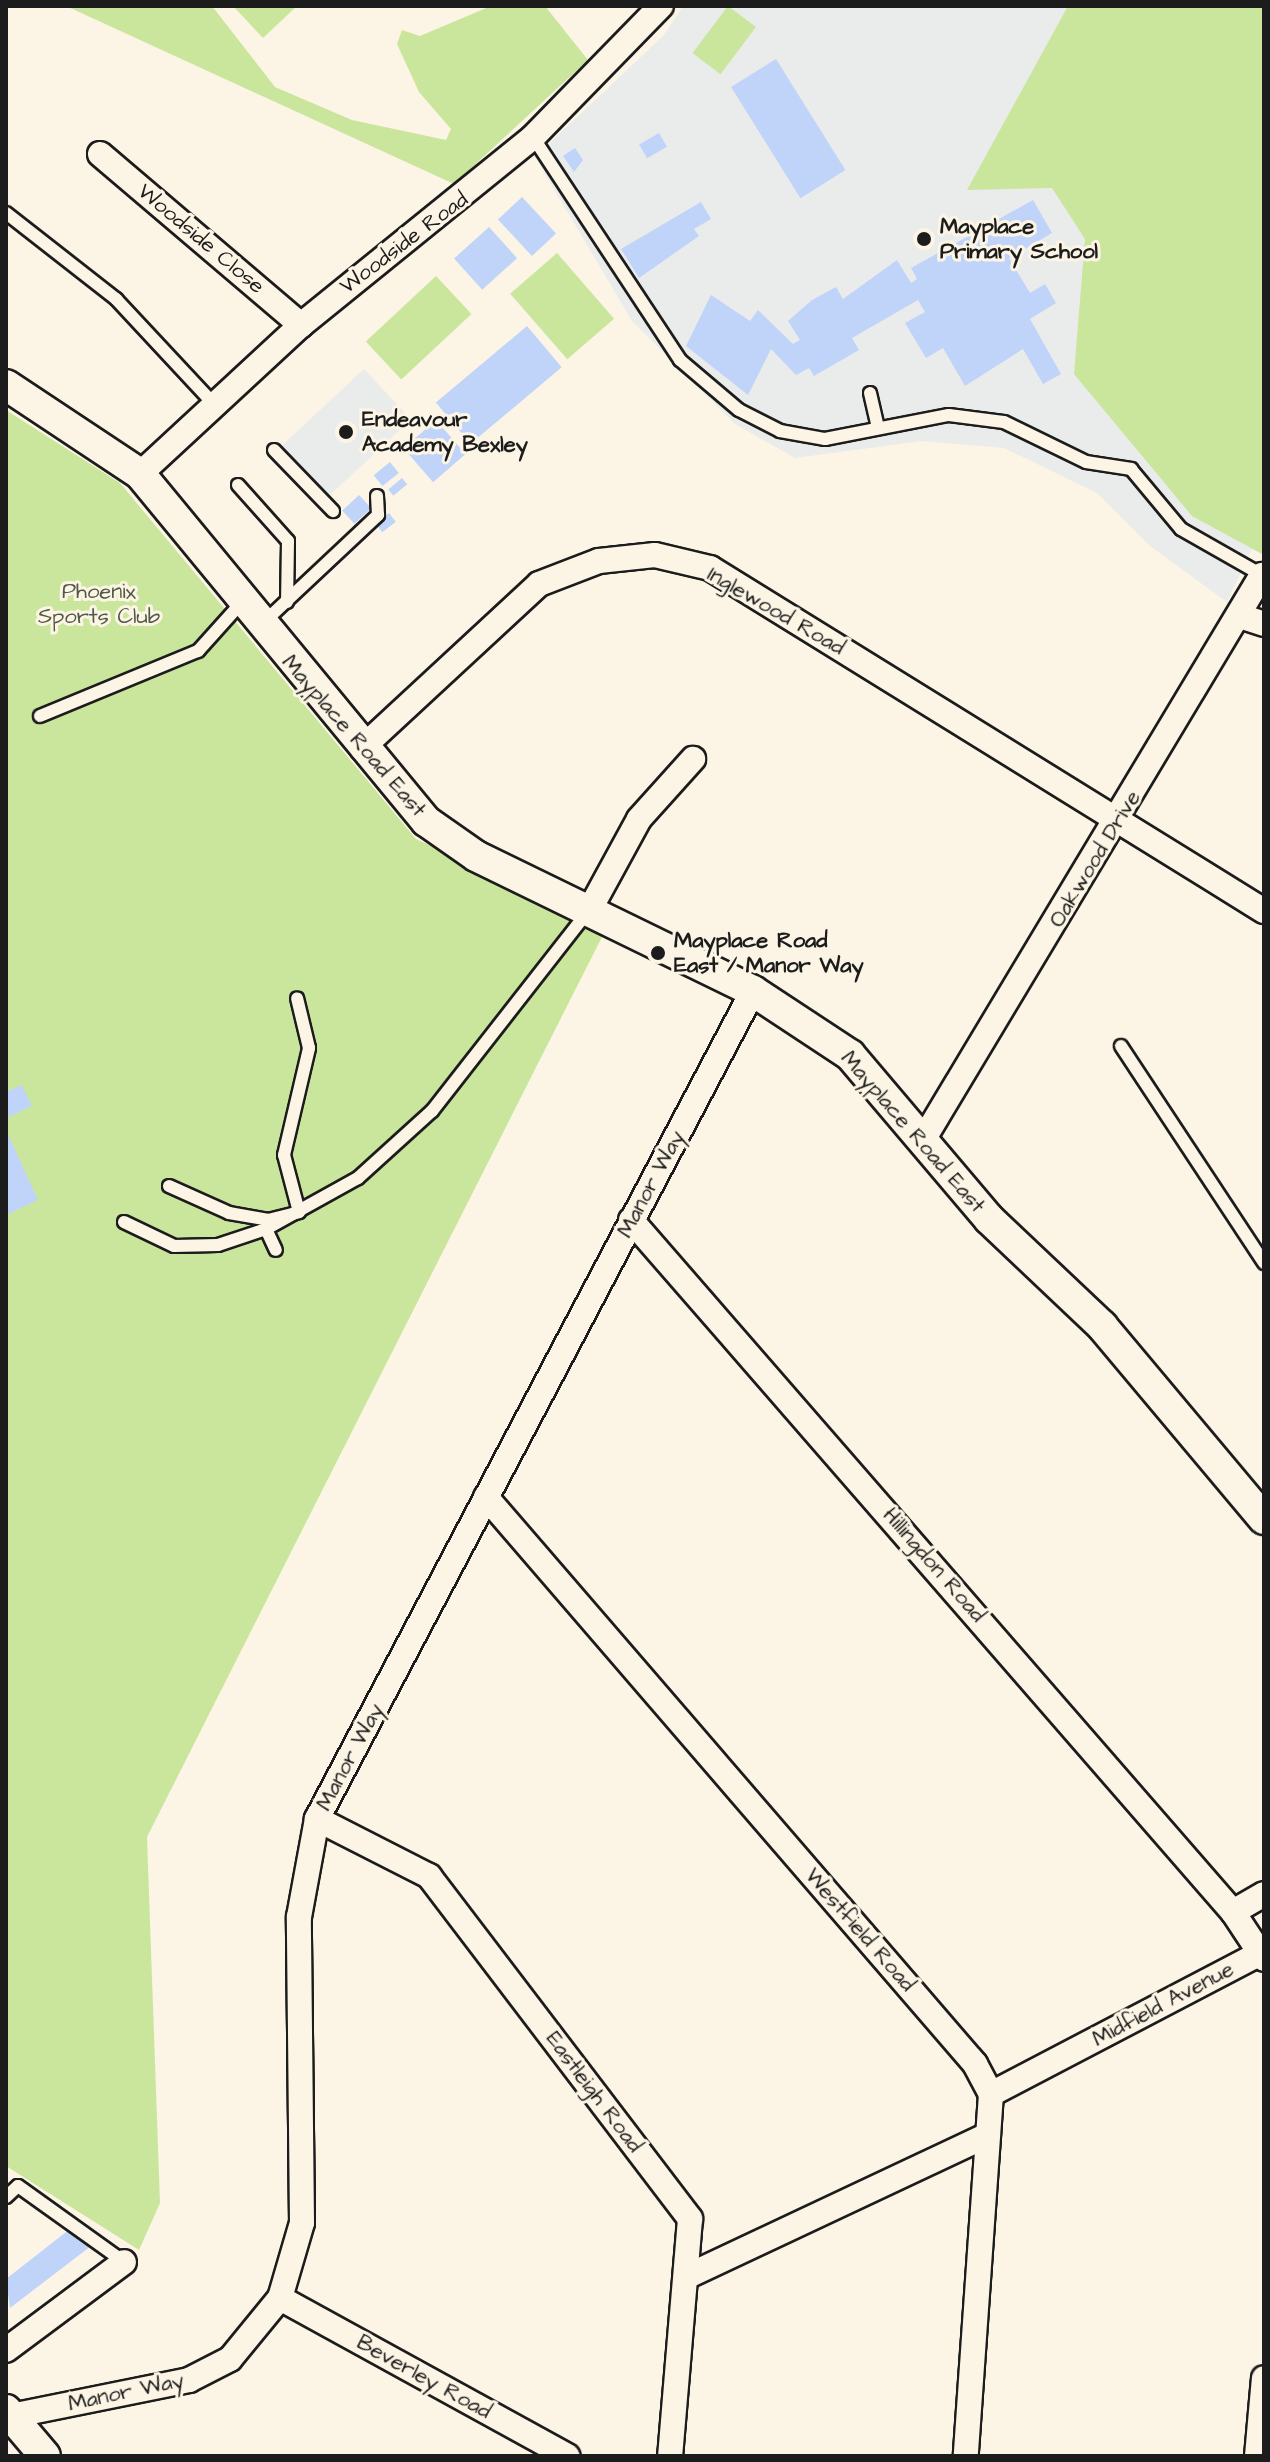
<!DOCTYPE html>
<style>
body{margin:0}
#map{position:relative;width:1270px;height:2462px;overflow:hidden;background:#fcf5e5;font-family:"Architects Daughter",sans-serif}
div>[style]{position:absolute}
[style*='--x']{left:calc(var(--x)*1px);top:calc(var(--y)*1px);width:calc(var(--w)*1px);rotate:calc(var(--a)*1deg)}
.built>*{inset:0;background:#eaebeb;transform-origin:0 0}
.green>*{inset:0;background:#cae69d;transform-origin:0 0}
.building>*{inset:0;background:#c0d4f9;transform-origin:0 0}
.roads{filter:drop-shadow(2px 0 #1c1c1c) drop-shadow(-2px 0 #1c1c1c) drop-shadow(0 2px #1c1c1c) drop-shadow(0 -2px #1c1c1c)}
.service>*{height:12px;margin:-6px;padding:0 6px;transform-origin:6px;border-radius:6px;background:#fcf5e5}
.minor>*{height:24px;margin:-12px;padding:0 12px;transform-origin:12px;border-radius:12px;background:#fcf5e5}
.tertiary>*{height:30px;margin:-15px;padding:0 15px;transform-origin:15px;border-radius:15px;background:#fcf5e5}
.dots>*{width:22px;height:22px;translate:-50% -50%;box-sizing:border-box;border:4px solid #fcf5e5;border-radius:50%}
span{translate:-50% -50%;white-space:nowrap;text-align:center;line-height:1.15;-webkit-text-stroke:6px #fcf5e5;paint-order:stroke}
.poi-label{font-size:22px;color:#1c1c1c;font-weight:700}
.left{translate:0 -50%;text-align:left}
.street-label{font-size:22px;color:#1c1c1c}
.park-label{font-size:22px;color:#505943}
.frame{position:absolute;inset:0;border:8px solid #1c1c1c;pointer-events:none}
</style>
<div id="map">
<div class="built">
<div style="clip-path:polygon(683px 6px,1264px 6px,1264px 555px,1252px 549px,1227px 602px,1150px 546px,1097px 493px,1004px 448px,922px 441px,795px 458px,735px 424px,632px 321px,535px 157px,664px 35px)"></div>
<div style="left:364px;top:369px;width:69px;height:112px;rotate:47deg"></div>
</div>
<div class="green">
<div style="clip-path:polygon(66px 6px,212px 6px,275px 87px,352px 120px,446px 140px,451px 129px,419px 92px,397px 44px,402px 30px,420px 36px,491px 6px,545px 6px,588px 60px,454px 184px)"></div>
<div style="clip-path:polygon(233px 6px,297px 6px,263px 38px)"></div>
<div style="left:728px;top:6px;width:35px;height:59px;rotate:37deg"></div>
<div style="clip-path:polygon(1068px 6px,1264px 6px,1264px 555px,1192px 516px,1074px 374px,1085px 239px,1052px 188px,967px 190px)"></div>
<div style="left:557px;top:253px;width:87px;height:62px;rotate:49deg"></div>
<div style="left:436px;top:276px;width:52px;height:96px;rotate:47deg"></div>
<div style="clip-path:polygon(6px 410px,120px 483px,416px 839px,607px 927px,147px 1837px,160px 2203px,139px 2250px,6px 2166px)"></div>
</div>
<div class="building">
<div style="left:776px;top:59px;width:131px;height:53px;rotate:58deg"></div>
<div style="left:659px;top:133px;width:16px;height:23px;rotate:60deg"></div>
<div style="clip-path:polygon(575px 148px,583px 160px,574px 172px,563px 156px)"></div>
<div style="left:522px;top:197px;width:50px;height:33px;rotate:47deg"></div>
<div style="clip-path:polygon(1033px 200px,1052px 233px,1009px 258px,1030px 293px,1045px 284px,1056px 303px,1030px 319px,1061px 374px,1043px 384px,1023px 349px,965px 386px,943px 348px,926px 358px,905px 323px,925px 312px,918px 300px,852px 338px,859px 350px,814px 376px,809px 368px,796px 375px,771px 349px,748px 395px,686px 346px,711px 295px,750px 321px,758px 310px,793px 344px,800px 340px,788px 321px,812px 300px,836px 287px,843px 299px,897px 260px,911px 283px,917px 279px,911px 268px)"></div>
<div style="clip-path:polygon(701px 202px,711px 219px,694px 229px,699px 236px,639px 278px,621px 249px)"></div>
<div style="left:489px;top:227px;width:42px;height:47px;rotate:48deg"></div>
<div style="left:527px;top:326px;width:54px;height:119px;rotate:50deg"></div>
<div style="left:436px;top:420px;width:45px;height:43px;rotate:49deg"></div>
<div style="left:390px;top:462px;width:14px;height:21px;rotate:51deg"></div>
<div style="left:402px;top:478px;width:8px;height:18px;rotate:50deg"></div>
<div style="left:359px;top:495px;width:18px;height:23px;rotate:47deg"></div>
<div style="left:389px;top:513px;width:11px;height:17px;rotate:52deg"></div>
<div style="clip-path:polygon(22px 1085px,32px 1106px,6px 1118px,6px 1092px)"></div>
<div style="clip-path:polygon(6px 1130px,38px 1200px,6px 1215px)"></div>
<div style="clip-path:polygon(75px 2225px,91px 2246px,10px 2308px,6px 2279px)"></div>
</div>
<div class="roads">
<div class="service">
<div style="--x:533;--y:137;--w:267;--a:56.6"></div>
<div style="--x:680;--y:360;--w:77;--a:40.3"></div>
<div style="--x:739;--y:410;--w:46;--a:27.1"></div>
<div style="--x:780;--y:431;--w:46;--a:10.1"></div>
<div style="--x:825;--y:439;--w:126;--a:-11"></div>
<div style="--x:949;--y:415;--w:55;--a:7.3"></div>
<div style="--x:1004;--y:422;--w:91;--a:26"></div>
<div style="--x:1086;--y:462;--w:46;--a:8.8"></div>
<div style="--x:1131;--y:469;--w:78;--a:50.2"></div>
<div style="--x:1181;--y:529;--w:93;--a:29.6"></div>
<div style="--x:6;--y:213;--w:140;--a:38"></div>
<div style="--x:116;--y:299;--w:144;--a:47"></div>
<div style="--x:870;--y:393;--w:36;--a:77"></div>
<div style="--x:274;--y:450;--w:85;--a:46"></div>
<div style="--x:238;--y:485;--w:75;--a:48.2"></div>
<div style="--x:288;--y:541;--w:61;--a:90.9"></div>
<div style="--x:263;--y:623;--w:158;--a:-43.2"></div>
<div style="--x:378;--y:515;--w:19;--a:-93"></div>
<div style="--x:40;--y:716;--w:171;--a:-22.4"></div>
<div style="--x:198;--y:651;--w:66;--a:-48.1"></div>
<div style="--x:1121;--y:1046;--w:260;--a:56.6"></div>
<div style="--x:169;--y:1186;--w:66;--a:24.2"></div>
<div style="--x:229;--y:1213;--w:40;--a:10"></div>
<div style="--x:268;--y:1220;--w:32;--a:-14"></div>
<div style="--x:299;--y:1212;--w:59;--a:-104.7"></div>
<div style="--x:284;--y:1155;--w:110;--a:-76.8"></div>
<div style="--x:309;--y:1048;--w:51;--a:-103.5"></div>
<div style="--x:124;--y:1222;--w:55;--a:25.6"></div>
<div style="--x:174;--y:1246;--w:44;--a:-1.3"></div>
<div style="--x:218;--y:1245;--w:51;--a:-18.4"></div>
<div style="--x:266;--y:1229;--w:105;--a:-29"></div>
<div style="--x:358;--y:1178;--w:100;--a:-42.2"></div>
<div style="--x:432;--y:1111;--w:254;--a:-52"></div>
<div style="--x:266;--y:1229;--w:23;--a:65"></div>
<div style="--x:6;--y:2197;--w:16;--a:-43"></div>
<div style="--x:18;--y:2186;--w:130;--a:35.6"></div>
</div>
<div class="minor">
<div style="--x:100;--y:154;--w:264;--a:40.4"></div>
<div style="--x:140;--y:474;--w:219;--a:-42.8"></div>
<div style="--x:301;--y:325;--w:299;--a:-39"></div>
<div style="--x:533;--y:137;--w:183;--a:-45.7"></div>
<div style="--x:1240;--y:616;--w:25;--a:18"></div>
<div style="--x:362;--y:748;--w:241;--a:-42.8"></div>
<div style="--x:539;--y:584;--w:64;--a:-21"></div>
<div style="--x:599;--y:561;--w:56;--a:-6.1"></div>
<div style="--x:655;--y:555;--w:57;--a:13.3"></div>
<div style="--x:710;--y:568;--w:652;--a:31.76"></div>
<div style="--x:590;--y:909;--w:102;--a:-61.4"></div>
<div style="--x:639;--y:819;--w:81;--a:-48"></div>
<div style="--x:923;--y:1140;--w:659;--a:-59.04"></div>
<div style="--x:631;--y:1220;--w:917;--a:48.98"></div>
<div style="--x:1233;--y:1912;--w:56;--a:56.6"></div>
<div style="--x:486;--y:1497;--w:749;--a:49.22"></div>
<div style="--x:975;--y:2064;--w:34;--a:62"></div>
<div style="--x:991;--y:2094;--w:363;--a:94"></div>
<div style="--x:317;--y:1819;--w:126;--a:27"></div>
<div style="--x:429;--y:1876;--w:431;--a:52.7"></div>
<div style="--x:690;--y:2219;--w:238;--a:94.8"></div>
<div style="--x:1233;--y:1912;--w:36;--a:-30"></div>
<div style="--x:991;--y:2094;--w:305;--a:-27.6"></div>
<div style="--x:690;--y:2275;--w:329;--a:-25.2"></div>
<div style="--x:280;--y:2298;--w:328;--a:28.8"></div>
<div style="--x:6;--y:2350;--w:147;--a:-36.7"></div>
<div style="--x:6;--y:2417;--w:187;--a:-11.4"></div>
<div style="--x:189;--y:2380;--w:46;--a:-27.1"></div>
<div style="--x:230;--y:2359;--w:79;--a:-50.7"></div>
<div style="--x:280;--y:2298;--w:78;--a:-73.7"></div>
<div style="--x:302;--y:2223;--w:306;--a:-90.6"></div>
<div style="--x:299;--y:1917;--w:100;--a:-79.6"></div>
<div style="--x:317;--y:1819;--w:936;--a:-62.23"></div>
<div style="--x:1257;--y:2456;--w:78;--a:-84.9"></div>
</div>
<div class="tertiary">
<div style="--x:6;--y:385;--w:161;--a:33.6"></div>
<div style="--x:140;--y:474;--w:450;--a:50.5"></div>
<div style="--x:426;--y:821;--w:61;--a:35"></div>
<div style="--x:476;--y:856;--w:308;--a:26"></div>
<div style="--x:753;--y:991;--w:116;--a:33.4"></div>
<div style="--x:850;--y:1055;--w:215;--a:49.7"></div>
<div style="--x:989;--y:1219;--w:156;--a:43.4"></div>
<div style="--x:1102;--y:1326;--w:252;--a:50"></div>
<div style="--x:6;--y:2410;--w:60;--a:49.7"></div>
</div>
</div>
<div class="dots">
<div style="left:924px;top:239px;background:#1c1c1c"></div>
<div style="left:346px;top:432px;background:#1c1c1c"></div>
<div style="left:658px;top:953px;background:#1c1c1c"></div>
</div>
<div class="poi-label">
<span class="left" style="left:940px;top:239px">Mayplace<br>Primary School</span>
<span class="left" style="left:362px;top:432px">Endeavour<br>Academy Bexley</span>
<span class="left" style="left:674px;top:953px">Mayplace Road<br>East / Manor Way</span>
</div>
<div class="street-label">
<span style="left:201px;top:239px;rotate:40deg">Woodside Close</span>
<span style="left:404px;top:243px;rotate:-37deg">Woodside Road</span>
<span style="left:776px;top:611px;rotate:30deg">Inglewood Road</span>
<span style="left:354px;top:736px;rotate:49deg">Mayplace Road East</span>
<span style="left:1095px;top:859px;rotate:-59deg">Oakwood Drive</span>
<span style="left:913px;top:1132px;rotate:49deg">Mayplace Road East</span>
<span style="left:651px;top:1184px;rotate:-62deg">Manor Way</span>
<span style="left:934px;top:1565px;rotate:49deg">Hillingdon Road</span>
<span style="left:350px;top:1757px;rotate:-62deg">Manor Way</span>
<span style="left:860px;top:1930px;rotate:49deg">Westfield Road</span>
<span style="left:1163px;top:2004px;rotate:-28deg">Midfield Avenue</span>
<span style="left:594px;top:2092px;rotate:53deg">Eastleigh Road</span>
<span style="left:424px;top:2377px;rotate:29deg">Beverley Road</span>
<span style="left:126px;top:2392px;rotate:-12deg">Manor Way</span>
</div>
<div class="park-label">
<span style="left:99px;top:604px">Phoenix<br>Sports Club</span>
</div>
<div class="frame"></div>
</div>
